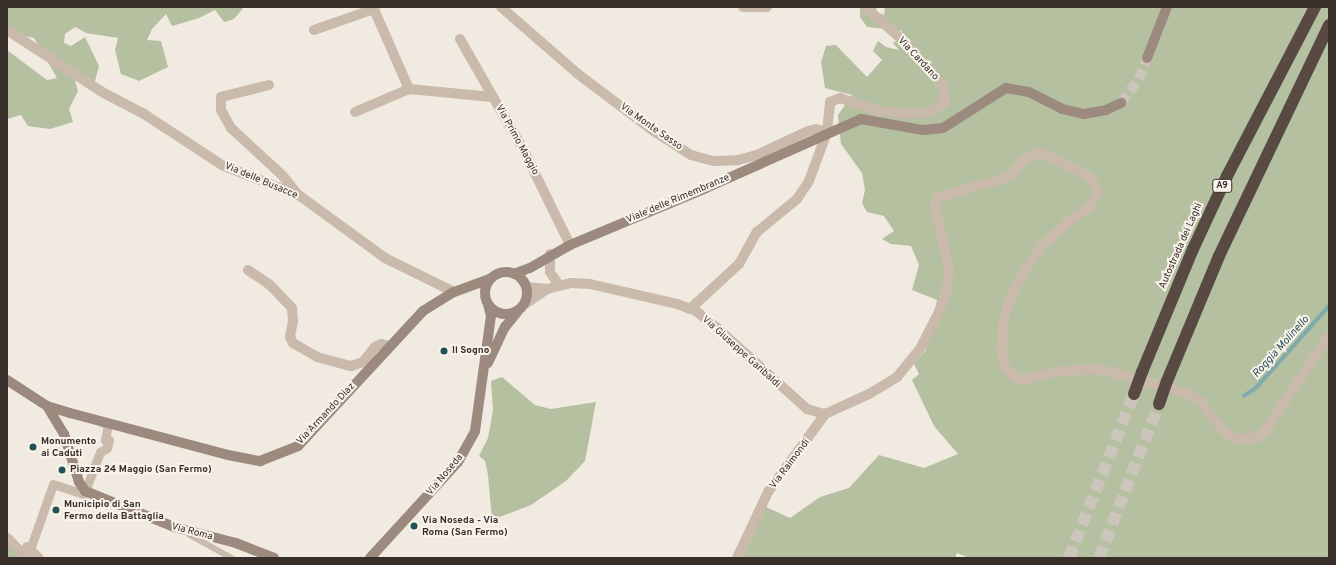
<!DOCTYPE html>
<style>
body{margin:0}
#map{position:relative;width:1336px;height:565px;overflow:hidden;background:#f1eae0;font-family:Overpass,sans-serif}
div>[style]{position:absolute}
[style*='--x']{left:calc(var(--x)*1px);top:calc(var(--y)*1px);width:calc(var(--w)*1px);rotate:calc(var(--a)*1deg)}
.green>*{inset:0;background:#b5c0a1}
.stream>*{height:3.5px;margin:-1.75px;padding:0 1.75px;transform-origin:1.75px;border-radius:1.75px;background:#81aaac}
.secondary-tunnel>*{height:10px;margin-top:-5px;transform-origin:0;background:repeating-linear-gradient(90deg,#ccc5bc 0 10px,transparent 0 15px)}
.motorway-tunnel>*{height:12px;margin-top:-6px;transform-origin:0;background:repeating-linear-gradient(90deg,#ccc5bc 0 12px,transparent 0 18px)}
.service>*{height:5.5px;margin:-2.75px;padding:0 2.75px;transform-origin:2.75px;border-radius:2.75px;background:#c9baac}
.pedestrian>*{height:9px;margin:-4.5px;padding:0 4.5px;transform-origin:4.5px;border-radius:4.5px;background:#c9baac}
.minor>*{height:10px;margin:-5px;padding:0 5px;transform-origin:5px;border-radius:5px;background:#c9baac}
.secondary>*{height:10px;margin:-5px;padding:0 5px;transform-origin:5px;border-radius:5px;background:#9c8a7e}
.secondary>.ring{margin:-5px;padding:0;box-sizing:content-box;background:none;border:10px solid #9c8a7e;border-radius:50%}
.motorway>*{height:12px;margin:-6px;padding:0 6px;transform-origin:6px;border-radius:6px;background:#584a43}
.motorway-bridge>*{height:12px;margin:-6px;padding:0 6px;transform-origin:6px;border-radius:6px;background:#584a43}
.dots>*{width:11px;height:11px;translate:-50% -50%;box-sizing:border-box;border:2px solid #f9f3ec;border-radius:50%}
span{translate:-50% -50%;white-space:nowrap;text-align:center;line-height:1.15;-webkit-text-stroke:4px #f9f3ec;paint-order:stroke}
.shield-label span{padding:1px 3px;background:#f9f3ec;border:1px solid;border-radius:3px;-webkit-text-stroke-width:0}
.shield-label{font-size:9px;color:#382f2b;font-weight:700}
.street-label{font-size:10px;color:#382f2b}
.poi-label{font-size:10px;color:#382f2b;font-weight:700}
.left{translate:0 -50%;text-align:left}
.water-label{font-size:11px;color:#235256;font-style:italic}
.frame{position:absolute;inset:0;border:8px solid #382f2b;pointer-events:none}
</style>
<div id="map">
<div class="green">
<div style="clip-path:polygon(7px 7px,244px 7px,234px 19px,224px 22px,215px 10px,199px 18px,172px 26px,166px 14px,152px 29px,147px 40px,161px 41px,168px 67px,139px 81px,121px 74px,115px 50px,118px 38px,86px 33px,75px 27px,65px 34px,64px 43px,71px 46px,85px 37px,99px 66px,95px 81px,75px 81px,78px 91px,69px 109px,73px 122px,50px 129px,28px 126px,21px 115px,7px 119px,7px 50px,47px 80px,57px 78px,34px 38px,7px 33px)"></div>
<div style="clip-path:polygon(860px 7px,877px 7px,876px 12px,884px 15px,885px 7px,1329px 7px,1329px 558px,969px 558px,957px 553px,955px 558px,740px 558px,766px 507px,790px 518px,820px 497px,849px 488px,879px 455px,924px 468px,958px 454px,934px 426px,912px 380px,919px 374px,914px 364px,926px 350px,937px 300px,912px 290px,919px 265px,911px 246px,891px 244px,882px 239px,894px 231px,884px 216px,867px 212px,862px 203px,865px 190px,862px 173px,841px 144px,839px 127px,838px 115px,852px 95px,825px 88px,821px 62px,826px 46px,836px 45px,867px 77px,882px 60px,873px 51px,878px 41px,886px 47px,899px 50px,893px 43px,902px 37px,902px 31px,867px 27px,860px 17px)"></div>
<div style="clip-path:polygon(502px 377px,535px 405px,551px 409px,596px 402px,585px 461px,566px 481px,531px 505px,492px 520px,488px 475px,485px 461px,479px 456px,488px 438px,493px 410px,491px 381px)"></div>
<div style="clip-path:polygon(11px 541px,27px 558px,7px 558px,7px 547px)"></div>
</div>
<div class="stream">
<div style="--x:1244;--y:396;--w:14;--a:-34"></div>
<div style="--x:1256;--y:388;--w:110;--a:-48.3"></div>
</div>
<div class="secondary-tunnel">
<div style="--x:1121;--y:103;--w:30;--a:-53"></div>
<div style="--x:1139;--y:79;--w:22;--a:-69"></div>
</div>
<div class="motorway-tunnel">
<div style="--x:1069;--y:558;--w:176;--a:-68.4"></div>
<div style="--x:1099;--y:558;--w:165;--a:-68.7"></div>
</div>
<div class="service">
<div style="--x:190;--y:535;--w:48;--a:28.7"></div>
</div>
<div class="pedestrian">
<div style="--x:7;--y:537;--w:29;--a:46"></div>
<div style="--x:27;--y:558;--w:78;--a:-70.6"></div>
<div style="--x:53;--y:484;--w:33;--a:18"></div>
<div style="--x:84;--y:494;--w:45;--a:-69.1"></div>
<div style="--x:100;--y:452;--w:8;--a:-30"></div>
<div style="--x:107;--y:448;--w:8;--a:-76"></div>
<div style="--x:109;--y:440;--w:4;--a:180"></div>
<div style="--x:105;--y:440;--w:16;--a:-79"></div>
<div style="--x:108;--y:424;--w:7;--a:-164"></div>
</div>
<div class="minor">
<div style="--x:373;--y:7;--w:90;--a:66.3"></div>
<div style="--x:409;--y:89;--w:84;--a:5.4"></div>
<div style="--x:501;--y:7;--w:102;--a:41"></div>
<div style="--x:578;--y:74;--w:93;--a:37.1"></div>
<div style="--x:652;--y:130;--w:46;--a:32.7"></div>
<div style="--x:691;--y:155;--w:24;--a:15"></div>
<div style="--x:714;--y:161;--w:24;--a:-2"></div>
<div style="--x:738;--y:160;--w:20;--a:-15"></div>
<div style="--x:757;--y:155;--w:56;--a:-25.2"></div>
<div style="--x:808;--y:131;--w:8;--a:-14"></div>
<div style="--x:816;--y:129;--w:11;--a:15"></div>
<div style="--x:743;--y:7;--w:24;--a:0"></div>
<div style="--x:7;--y:30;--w:113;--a:33.1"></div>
<div style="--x:102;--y:92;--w:47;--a:27.6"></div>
<div style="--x:144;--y:114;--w:93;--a:33.2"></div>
<div style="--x:222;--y:165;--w:84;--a:21.7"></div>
<div style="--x:300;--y:196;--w:105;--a:36.1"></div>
<div style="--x:385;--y:258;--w:77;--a:26.2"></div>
<div style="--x:314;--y:30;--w:64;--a:-19.3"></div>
<div style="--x:460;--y:39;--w:131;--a:60.3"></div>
<div style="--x:525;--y:153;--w:102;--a:63.9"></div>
<div style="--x:269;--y:85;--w:49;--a:166"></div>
<div style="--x:221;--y:97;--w:13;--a:90"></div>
<div style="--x:221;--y:110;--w:21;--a:61"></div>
<div style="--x:231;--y:128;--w:69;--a:42.7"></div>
<div style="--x:282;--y:175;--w:26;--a:51"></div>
<div style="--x:355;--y:112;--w:59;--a:-23.1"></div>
<div style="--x:550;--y:254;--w:18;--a:90"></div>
<div style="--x:550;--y:272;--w:16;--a:55"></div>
<div style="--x:248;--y:270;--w:25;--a:34"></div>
<div style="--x:269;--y:284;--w:33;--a:46"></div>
<div style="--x:292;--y:308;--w:13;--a:86"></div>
<div style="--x:293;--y:321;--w:16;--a:101"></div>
<div style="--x:290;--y:337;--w:7;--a:63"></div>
<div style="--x:293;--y:343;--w:28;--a:30"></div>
<div style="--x:317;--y:357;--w:35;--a:15"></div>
<div style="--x:351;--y:366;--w:13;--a:-18"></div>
<div style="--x:363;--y:362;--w:19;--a:-51"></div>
<div style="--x:375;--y:347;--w:7;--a:-27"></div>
<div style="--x:381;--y:344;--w:9;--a:13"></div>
<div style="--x:527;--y:287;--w:20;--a:6"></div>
<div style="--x:525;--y:304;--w:27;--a:-34"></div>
<div style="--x:547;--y:289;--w:25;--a:-14"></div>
<div style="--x:571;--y:283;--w:19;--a:3"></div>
<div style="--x:590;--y:284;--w:89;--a:12.9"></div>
<div style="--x:677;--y:304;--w:20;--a:20"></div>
<div style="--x:696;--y:311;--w:26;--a:39"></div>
<div style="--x:716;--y:327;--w:122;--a:42"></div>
<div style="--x:807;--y:409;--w:19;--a:16"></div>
<div style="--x:825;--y:414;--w:48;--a:-24.4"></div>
<div style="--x:869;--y:394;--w:33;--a:-31"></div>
<div style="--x:897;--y:377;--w:36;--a:-51"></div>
<div style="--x:920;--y:349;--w:39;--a:-63"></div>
<div style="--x:938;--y:314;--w:24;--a:-68"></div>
<div style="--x:947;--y:292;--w:23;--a:-85"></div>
<div style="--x:949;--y:269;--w:65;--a:-102.5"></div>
<div style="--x:935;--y:206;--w:9;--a:-72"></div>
<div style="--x:938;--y:197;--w:66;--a:-15.7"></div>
<div style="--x:1002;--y:179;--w:13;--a:-32"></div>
<div style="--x:1013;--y:172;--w:18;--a:-49"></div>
<div style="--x:1025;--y:158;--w:12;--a:-24"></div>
<div style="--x:1036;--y:153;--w:16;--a:14"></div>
<div style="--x:1052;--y:157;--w:31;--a:27"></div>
<div style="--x:1080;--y:171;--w:15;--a:37"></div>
<div style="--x:1092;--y:180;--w:15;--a:67"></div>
<div style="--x:1098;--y:194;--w:19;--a:126"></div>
<div style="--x:1087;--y:209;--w:23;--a:146"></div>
<div style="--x:1068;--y:222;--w:34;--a:137"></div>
<div style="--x:1043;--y:245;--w:32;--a:126"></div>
<div style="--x:1024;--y:271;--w:31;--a:117"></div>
<div style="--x:1010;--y:299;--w:24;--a:107"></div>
<div style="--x:1003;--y:322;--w:31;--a:92"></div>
<div style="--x:1002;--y:353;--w:13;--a:81"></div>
<div style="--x:1004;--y:366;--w:17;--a:45"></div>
<div style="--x:1016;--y:378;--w:8;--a:14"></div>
<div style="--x:1024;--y:380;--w:31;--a:-15"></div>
<div style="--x:1054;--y:372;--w:42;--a:-4.1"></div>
<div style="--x:1096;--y:369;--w:19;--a:12"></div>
<div style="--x:1115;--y:373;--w:74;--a:15.7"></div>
<div style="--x:1186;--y:393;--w:17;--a:31"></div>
<div style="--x:1201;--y:402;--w:37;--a:52"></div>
<div style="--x:1224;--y:431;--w:14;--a:36"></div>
<div style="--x:1235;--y:439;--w:12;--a:0"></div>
<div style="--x:1247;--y:439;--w:12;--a:-9"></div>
<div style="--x:1259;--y:437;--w:17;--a:-50"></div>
<div style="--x:1270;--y:424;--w:106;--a:-56.2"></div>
<div style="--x:690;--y:309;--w:67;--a:-42.6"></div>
<div style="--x:739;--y:264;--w:37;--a:-61"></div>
<div style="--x:757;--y:232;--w:52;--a:-39.5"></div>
<div style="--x:797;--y:199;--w:22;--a:-56"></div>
<div style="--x:809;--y:181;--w:52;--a:-69.8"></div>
<div style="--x:827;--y:132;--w:30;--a:-84"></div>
<div style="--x:830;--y:102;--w:11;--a:-22"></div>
<div style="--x:840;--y:98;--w:41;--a:18.4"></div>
<div style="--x:879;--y:111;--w:32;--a:5"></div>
<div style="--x:911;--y:114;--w:22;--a:-8"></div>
<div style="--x:933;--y:111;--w:15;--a:-37"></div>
<div style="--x:945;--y:102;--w:15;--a:-94"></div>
<div style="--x:944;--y:87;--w:57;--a:-130.7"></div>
<div style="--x:907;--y:44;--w:56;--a:-138.6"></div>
<div style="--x:27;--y:547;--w:16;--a:43"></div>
<div style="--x:737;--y:558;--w:73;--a:-64.8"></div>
<div style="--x:768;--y:492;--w:97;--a:-53.8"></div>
</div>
<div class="secondary">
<div style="--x:1147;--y:58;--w:55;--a:-68.6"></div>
<div class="ring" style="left:485px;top:272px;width:32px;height:32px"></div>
<div style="--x:514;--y:274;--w:17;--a:-21"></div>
<div style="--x:530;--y:268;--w:46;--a:-29.9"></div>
<div style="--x:570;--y:245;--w:147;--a:-22.7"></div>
<div style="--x:706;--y:188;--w:170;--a:-24"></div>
<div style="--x:861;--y:119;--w:63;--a:10.1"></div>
<div style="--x:923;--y:130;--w:20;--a:-6"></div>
<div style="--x:943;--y:128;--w:75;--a:-32.4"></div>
<div style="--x:1006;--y:88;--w:23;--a:10"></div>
<div style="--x:1029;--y:92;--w:37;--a:27"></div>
<div style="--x:1062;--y:109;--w:23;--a:13"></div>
<div style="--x:1084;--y:114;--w:22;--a:-10"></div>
<div style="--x:1106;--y:110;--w:17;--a:-25"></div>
<div style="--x:488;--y:363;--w:40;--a:-65"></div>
<div style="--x:505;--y:327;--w:19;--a:-51"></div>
<div style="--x:7;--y:380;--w:48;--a:33"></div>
<div style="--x:47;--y:406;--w:24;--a:17"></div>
<div style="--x:70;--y:413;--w:163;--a:14.9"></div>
<div style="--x:228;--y:455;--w:33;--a:11"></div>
<div style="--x:260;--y:461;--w:41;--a:-21.5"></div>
<div style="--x:298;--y:446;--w:184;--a:-47.2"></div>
<div style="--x:423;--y:311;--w:36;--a:-32"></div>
<div style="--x:454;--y:292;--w:38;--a:-20"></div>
<div style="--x:47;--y:406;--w:33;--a:59"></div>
<div style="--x:64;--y:434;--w:50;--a:72.6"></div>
<div style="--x:79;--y:482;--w:11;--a:56"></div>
<div style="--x:85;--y:491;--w:96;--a:22"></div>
<div style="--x:174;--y:527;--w:64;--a:14.5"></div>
<div style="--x:236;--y:543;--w:41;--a:21.5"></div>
<div style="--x:370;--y:558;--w:130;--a:-47.5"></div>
<div style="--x:458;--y:462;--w:35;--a:-61"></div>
<div style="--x:475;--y:431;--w:116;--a:-82.1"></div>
<div style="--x:491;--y:316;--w:12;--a:-104"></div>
</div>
<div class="motorway">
<div style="--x:1142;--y:372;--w:133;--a:-67.5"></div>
<div style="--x:1193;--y:249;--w:81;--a:-65"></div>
<div style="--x:1227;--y:176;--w:191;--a:-62.5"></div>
<div style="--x:1167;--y:381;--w:135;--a:-67.4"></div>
<div style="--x:1219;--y:256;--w:256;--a:-64.5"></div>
</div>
<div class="motorway-bridge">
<div style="--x:1134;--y:394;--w:23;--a:-70"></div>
<div style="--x:1159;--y:404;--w:24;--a:-71"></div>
</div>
<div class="dots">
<div style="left:444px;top:351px;background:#235256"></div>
<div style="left:33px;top:447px;background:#235256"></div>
<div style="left:62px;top:470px;background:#235256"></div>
<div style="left:56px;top:510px;background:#235256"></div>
<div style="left:414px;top:526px;background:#235256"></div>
</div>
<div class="shield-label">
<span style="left:1222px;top:186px">A9</span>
</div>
<div class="street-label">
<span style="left:918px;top:59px;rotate:47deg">Via Cardano</span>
<span style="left:651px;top:127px;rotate:35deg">Via Monte Sasso</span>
<span style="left:517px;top:140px;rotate:61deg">Via Primo Maggio</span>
<span style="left:261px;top:181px;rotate:23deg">Via delle Busacce</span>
<span style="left:678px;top:199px;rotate:-23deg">Viale delle Rimembranze</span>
<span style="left:1181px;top:246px;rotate:-66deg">Autostrada dei Laghi</span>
<span style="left:741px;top:352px;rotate:42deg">Via Giuseppe Garibaldi</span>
<span style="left:326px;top:414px;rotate:-47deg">Via Armando Diaz</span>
<span style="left:790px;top:464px;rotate:-53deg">Via Raimondi</span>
<span style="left:445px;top:475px;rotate:-50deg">Via Noseda</span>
<span style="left:192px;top:532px;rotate:15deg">Via Roma</span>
</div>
<div class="poi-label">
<span class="left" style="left:452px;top:351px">Il Sogno</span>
<span class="left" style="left:41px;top:447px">Monumento<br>ai Caduti</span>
<span class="left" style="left:70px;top:470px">Piazza 24 Maggio (San Fermo)</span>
<span class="left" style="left:64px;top:510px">Municipio di San<br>Fermo della Battaglia</span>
<span class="left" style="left:422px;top:526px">Via Noseda - Via<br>Roma (San Fermo)</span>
</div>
<div class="water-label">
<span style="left:1281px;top:347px;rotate:-48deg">Roggia Molinello</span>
</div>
<div class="frame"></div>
</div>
